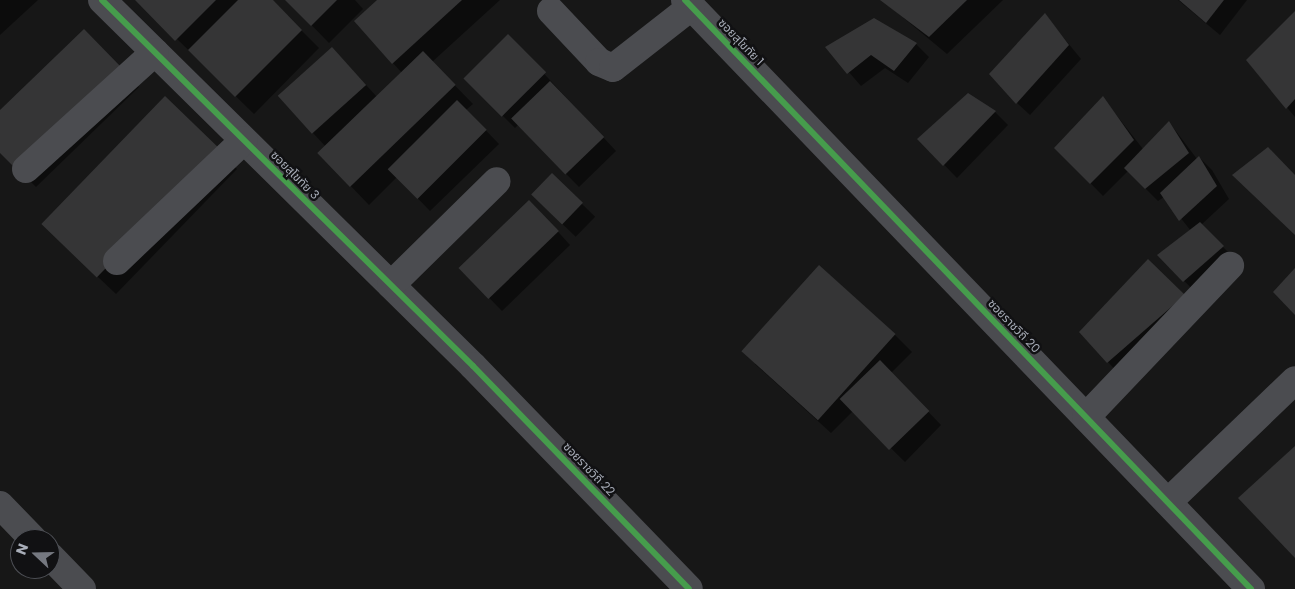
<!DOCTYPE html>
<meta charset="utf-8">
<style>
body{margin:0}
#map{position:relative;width:1295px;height:589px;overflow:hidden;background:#171717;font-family:Poppins,"Noto Sans Thai",sans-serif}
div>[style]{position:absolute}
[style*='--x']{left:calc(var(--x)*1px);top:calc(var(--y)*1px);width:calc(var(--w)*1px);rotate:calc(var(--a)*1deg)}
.shadow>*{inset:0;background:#0007;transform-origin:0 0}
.building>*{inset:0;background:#353536;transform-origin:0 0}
.minor>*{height:28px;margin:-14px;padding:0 14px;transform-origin:14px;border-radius:14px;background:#4b4c50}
.cycleway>*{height:6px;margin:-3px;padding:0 3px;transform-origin:3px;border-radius:3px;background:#469c4c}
span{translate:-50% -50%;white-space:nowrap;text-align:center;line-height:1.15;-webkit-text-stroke:5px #111113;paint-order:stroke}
.street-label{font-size:12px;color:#a8adb8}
.north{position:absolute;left:10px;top:529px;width:50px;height:50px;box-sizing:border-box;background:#111113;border:1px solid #4d4f55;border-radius:50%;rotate:291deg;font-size:14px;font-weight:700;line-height:20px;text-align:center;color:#a8adb8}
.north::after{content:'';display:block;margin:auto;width:18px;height:22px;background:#757880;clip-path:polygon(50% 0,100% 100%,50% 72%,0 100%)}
</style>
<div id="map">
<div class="shadow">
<div style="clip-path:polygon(0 0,38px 0,0 35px)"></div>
<div style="clip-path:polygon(137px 0,271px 0,319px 48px,254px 114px)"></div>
<div style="clip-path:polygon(287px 0,355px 0,363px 9px,329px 43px)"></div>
<div style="clip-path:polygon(379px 0,500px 0,432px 62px,473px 104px,466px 110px,499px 144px,430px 211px,397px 177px,369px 205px,319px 153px,326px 147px,313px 133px,345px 62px,377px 97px,402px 73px,356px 22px)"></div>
<div style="clip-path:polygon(882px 0,1003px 0,947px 54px)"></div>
<div style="clip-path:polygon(1178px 0,1247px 0,1220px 35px)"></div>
<div style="clip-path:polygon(1295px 13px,1295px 117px,1247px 60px)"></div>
<div style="clip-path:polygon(1045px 15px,1081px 59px,1030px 115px,1017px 103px)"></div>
<div style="clip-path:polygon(508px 35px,616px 151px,579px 187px,518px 125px,515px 128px,465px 78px)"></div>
<div style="clip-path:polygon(916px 44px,929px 57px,908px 83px,885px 68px,861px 86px,827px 47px)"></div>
<div style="clip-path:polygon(101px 48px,139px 87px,36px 187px,0 151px,0 112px)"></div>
<div style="clip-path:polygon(1103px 98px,1143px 149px,1169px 122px,1197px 159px,1199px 157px,1212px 170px,1229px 199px,1201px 225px,1236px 260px,1197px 294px,1159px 255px,1191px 231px,1164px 197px,1158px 201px,1128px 171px,1103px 196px,1056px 148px)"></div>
<div style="clip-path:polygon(995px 112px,1008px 125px,957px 178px,919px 139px)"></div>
<div style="clip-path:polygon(219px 151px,237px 169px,116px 294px,61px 242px)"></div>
<div style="left:552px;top:175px;width:60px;height:28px;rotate:44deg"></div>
<div style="clip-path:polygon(542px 214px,570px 245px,502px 311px,461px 269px)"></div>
<div style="clip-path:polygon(1184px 296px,1120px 375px,1108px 362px)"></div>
<div style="clip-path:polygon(894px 334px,912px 352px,891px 373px,941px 425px,905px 462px,853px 411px,831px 433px,755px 364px)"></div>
</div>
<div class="building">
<div style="clip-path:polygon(135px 0,216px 0,175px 41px)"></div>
<div style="clip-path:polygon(238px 0,273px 0,302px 30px,235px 97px,188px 50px)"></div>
<div style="clip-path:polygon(285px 0,337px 0,311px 26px)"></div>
<div style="clip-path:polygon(377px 0,462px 0,392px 64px,354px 21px)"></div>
<div style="clip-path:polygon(880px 0,967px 0,929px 37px)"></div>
<div style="clip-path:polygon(1179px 0,1224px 0,1206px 23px)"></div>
<div style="clip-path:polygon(1295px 11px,1295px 99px,1286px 109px,1246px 60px)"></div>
<div style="clip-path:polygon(1045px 13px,1069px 45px,1016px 104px,989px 74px)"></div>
<div style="clip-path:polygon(874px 18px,917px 43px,894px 71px,871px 55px,847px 74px,825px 47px)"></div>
<div style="clip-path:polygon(84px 29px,122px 68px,17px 170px,0 153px,0 110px)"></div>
<div style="left:508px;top:34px;width:54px;height:63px;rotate:45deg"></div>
<div style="left:332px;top:47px;width:51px;height:73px;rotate:48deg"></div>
<div style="left:423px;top:51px;width:47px;height:147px;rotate:46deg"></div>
<div style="left:550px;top:81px;width:78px;height:54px;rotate:46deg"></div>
<div style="clip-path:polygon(968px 93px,996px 111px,943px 166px,917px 139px)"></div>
<div style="left:165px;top:96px;width:77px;height:178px;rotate:44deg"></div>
<div style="clip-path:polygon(1103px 96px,1134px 140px,1090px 184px,1054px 148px)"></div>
<div style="left:457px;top:100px;width:42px;height:98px;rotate:45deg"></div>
<div style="clip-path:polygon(1169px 121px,1189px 153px,1145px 189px,1124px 168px)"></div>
<div style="clip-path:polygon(1268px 147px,1295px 175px,1295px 235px,1232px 175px)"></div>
<div style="clip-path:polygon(1199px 156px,1217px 186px,1179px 221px,1160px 193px)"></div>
<div style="left:552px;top:173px;width:43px;height:30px;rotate:44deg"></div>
<div style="left:529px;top:200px;width:43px;height:98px;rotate:46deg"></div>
<div style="clip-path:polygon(1200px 222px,1224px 246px,1183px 282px,1157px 255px)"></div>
<div style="clip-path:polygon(1148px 259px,1185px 295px,1107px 363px,1079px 332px)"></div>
<div style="left:819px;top:265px;width:103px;height:116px;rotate:42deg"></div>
<div style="clip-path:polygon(1295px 268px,1295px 315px,1273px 292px)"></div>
<div style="left:880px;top:360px;width:71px;height:56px;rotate:46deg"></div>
<div style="clip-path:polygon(1295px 446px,1295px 558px,1238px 498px)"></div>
</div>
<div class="minor">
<div style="--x:102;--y:0;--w:521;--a:44.61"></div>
<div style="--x:473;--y:366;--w:310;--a:45.9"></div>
<div style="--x:685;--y:0;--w:817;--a:46.14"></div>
<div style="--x:551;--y:11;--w:70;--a:46.7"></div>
<div style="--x:599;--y:62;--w:15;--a:23"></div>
<div style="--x:613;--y:68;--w:99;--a:-38"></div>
<div style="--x:26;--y:169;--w:174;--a:-42.2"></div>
<div style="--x:117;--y:261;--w:175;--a:-43.6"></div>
<div style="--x:391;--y:285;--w:148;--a:-44.5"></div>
<div style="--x:1086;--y:417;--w:209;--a:-46.4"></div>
<div style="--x:1168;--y:502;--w:176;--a:-43.8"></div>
<div style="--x:0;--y:505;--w:47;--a:45.9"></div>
<div style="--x:50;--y:556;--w:46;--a:45.9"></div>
</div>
<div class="cycleway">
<div style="--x:102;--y:0;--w:521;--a:44.61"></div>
<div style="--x:473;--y:366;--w:310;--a:45.9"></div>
<div style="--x:685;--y:0;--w:817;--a:46.14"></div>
</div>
<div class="street-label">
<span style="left:741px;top:42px;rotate:46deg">ซอยสุโขทัย 1</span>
<span style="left:295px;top:175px;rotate:45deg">ซอยสุโขทัย 3</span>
<span style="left:1014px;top:326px;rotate:46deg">ซอยราชวิถี 20</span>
<span style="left:589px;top:469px;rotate:46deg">ซอยราชวิถี 22</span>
</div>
<div class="north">N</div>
</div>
